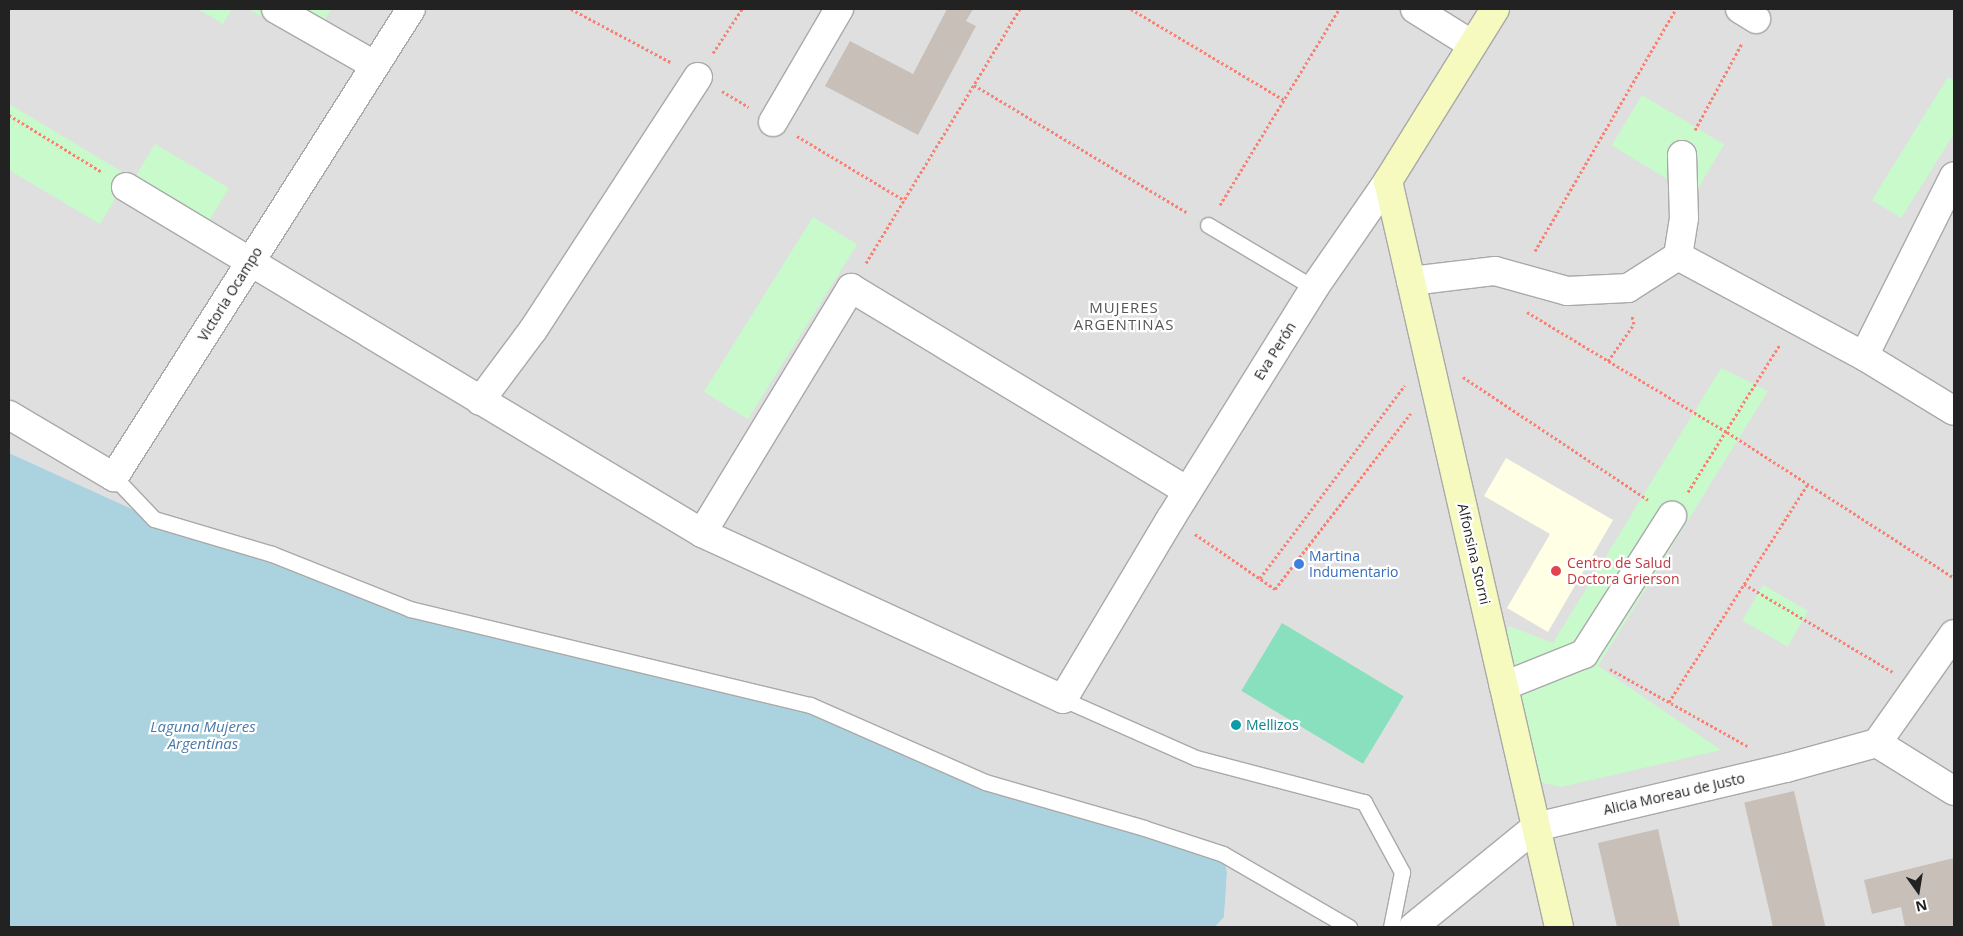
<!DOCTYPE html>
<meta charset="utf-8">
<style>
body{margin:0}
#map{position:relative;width:1963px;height:936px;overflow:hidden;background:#f2efe9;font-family:"Open Sans",sans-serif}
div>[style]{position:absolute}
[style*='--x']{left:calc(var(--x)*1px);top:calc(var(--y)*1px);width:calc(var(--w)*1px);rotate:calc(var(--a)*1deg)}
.residential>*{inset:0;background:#e0dfdf}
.education>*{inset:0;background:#ffffe5}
.park>*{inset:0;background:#c8facc;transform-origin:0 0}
.pitch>*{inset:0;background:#88e0be;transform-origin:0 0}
.water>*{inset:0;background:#aad3df}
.building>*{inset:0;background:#c7bfb8;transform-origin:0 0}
.path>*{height:3px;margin-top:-1.5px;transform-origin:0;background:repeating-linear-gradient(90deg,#fa8072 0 2.5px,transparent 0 5px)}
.roads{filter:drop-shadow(1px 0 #a9a9a9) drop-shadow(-1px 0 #a9a9a9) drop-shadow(0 1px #a9a9a9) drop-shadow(0 -1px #a9a9a9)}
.lane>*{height:15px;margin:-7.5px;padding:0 7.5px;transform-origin:7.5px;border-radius:7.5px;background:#fff}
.street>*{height:28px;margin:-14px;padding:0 14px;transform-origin:14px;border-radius:14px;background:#fff}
.secondary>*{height:28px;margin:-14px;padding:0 14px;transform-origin:14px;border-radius:14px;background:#f7fabf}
.dots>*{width:14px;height:14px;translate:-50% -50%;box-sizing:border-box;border:2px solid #fff;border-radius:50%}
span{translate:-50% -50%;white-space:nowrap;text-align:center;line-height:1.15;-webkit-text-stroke:4.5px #fff;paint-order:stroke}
.street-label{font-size:14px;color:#222}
.shop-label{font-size:14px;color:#366cbe}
.left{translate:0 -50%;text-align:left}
.health-label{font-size:14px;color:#be3a42}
.culture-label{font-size:14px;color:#0d838f}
.neighbourhood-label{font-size:15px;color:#555;letter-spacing:1px}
.water-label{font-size:15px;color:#4a7aab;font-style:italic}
.frame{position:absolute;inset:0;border:10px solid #222;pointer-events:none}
.north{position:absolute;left:1893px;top:866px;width:50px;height:50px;-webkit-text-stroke:4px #fff;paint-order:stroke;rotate:167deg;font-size:14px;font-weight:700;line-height:20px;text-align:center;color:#222}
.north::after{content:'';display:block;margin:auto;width:18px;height:22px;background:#222;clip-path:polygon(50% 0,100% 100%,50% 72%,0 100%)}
</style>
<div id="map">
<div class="residential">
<div style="clip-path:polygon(9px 9px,1954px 9px,1954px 927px,1215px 927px,1224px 917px,1227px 873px,410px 609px,154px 519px,9px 453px)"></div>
</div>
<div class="education">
<div style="clip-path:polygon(1506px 458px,1613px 520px,1548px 632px,1507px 608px,1550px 534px,1484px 496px)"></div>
</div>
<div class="park">
<div style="clip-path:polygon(198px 9px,232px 9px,223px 24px)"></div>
<div style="clip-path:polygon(249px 9px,331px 9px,308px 45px)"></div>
<div style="clip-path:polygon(1948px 77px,1954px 81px,1954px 134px,1901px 218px,1872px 200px)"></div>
<div style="left:1642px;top:95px;width:96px;height:59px;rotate:31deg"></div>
<div style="clip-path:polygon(9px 104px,134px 179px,155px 144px,229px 188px,195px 244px,116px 197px,100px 224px,9px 170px)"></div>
<div style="left:813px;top:217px;width:52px;height:206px;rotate:32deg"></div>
<div style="clip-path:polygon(1721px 368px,1768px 391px,1598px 666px,1721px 750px,1561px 787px,1539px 782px,1503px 643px,1509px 626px,1553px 643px)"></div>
<div style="left:1763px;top:585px;width:52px;height:41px;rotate:30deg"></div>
</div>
<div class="pitch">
<div style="left:1282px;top:623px;width:142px;height:79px;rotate:31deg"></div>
</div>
<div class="water">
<div style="clip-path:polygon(9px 453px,154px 519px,410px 609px,810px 705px,985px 782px,1223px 854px,1227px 873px,1224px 917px,1215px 927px,9px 927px)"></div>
</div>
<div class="building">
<div style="clip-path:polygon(947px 9px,973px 9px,966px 21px,976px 26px,918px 135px,825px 86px,850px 41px,913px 74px)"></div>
<div style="left:1794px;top:791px;width:139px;height:51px;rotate:77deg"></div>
<div style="clip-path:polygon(1658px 829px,1680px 927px,1617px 927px,1598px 843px)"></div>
<div style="clip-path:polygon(1954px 858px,1954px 927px,1905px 927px,1901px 907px,1872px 914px,1864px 880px)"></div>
</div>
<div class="path">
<div style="--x:571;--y:9;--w:115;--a:28.1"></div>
<div style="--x:1131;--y:9;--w:178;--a:30.7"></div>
<div style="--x:713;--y:53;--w:53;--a:-56.6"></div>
<div style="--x:974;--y:85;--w:249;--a:30.9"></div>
<div style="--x:722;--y:91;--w:31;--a:31"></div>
<div style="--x:9;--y:115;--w:109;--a:31.5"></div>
<div style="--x:1695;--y:130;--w:99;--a:-61.6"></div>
<div style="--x:797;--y:136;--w:125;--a:30.9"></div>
<div style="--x:1220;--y:205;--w:229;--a:-58.7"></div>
<div style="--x:1535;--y:251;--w:280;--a:-59.8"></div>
<div style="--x:866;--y:263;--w:297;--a:-58.8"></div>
<div style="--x:1527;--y:312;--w:233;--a:31"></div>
<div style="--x:1727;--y:432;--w:270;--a:32.7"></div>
<div style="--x:1608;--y:361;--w:45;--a:-54.9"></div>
<div style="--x:1634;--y:324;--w:8;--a:-104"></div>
<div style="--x:1463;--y:377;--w:222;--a:33.6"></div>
<div style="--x:1688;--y:492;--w:174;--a:-58.1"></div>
<div style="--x:1195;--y:534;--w:97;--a:34.5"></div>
<div style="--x:1275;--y:589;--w:222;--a:-52.3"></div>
<div style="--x:1260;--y:578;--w:241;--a:-53.1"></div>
<div style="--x:1744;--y:584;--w:173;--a:30.6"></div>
<div style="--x:1610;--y:669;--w:159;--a:29.3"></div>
<div style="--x:1669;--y:702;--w:259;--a:-57.5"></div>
</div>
<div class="roads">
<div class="lane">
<div style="--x:1208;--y:225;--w:123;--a:30.7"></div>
<div style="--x:114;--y:477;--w:58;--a:46.4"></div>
<div style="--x:154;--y:519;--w:123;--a:16.5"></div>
<div style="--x:272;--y:554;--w:149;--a:21.7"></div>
<div style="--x:410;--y:609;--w:411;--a:13.5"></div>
<div style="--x:810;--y:705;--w:191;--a:23.7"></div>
<div style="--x:985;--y:782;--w:166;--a:16.1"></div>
<div style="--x:1144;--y:828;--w:83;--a:18.2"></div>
<div style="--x:1223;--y:854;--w:146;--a:30.1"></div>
<div style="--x:1063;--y:699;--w:145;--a:23.9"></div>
<div style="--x:1196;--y:758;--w:174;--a:14.7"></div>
<div style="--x:1364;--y:802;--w:80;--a:61.5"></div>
<div style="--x:1402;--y:872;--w:56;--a:101.3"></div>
</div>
<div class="street">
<div style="--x:276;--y:9;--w:113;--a:29.7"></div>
<div style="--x:1415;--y:9;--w:66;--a:32"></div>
<div style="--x:1740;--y:9;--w:19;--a:32"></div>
<div style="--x:773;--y:122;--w:131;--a:-59.7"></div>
<div style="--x:126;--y:187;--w:672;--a:30.99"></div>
<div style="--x:702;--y:533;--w:397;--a:24.7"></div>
<div style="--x:1063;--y:699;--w:211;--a:-59.2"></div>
<div style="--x:1171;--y:518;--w:271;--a:-58.1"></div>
<div style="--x:1314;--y:288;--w:130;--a:-55.3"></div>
<div style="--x:1678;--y:256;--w:38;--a:-81"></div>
<div style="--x:1684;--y:218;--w:63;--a:-91.8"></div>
<div style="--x:1411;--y:281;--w:85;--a:-6.8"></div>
<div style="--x:1495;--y:271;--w:75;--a:15.5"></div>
<div style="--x:1567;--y:291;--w:61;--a:-2.8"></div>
<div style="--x:1628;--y:288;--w:59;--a:-32.6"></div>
<div style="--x:1678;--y:256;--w:211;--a:28.3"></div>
<div style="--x:1864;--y:356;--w:105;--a:31.4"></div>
<div style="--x:1864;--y:356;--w:201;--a:-63.4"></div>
<div style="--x:480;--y:401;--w:89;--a:-53.3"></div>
<div style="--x:533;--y:330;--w:302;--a:-56.9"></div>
<div style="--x:9;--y:415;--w:122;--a:30.6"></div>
<div style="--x:114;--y:477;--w:554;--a:-57.6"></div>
<div style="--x:702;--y:533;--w:287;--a:-58.7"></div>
<div style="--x:851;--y:288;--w:393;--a:31.1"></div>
<div style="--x:1504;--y:686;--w:86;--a:-21.8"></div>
<div style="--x:1584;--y:654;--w:164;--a:-57.5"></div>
<div style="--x:1877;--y:743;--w:133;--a:-54.8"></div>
<div style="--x:1413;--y:927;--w:159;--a:-39.1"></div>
<div style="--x:1536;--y:827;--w:257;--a:-13.3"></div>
<div style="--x:1786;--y:768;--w:94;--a:-15.4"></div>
<div style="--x:1877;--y:743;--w:91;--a:31.9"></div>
</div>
<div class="secondary">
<div style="--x:1495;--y:9;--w:203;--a:121.9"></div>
<div style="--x:1388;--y:181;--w:765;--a:77.09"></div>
</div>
</div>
<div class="dots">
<div style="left:1299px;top:564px;background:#3f7fe0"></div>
<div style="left:1556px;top:571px;background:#e0444e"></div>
<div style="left:1236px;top:725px;background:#0f9aa8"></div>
</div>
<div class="street-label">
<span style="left:230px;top:294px;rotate:-58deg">Victoria Ocampo</span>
<span style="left:1275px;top:351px;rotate:-58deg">Eva Perón</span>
<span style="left:1474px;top:554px;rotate:77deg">Alfonsina Storni</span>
<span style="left:1674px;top:794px;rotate:-13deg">Alicia Moreau de Justo</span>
</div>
<div class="shop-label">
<span class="left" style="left:1309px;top:564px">Martina<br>Indumentario</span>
</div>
<div class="health-label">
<span class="left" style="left:1567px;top:571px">Centro de Salud<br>Doctora Grierson</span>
</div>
<div class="culture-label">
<span class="left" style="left:1246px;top:725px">Mellizos</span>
</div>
<div class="neighbourhood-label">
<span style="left:1124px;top:316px">MUJERES<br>ARGENTINAS</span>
</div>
<div class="water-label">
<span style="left:203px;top:735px">Laguna Mujeres<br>Argentinas</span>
</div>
<div class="frame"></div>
<div class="north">N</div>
</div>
